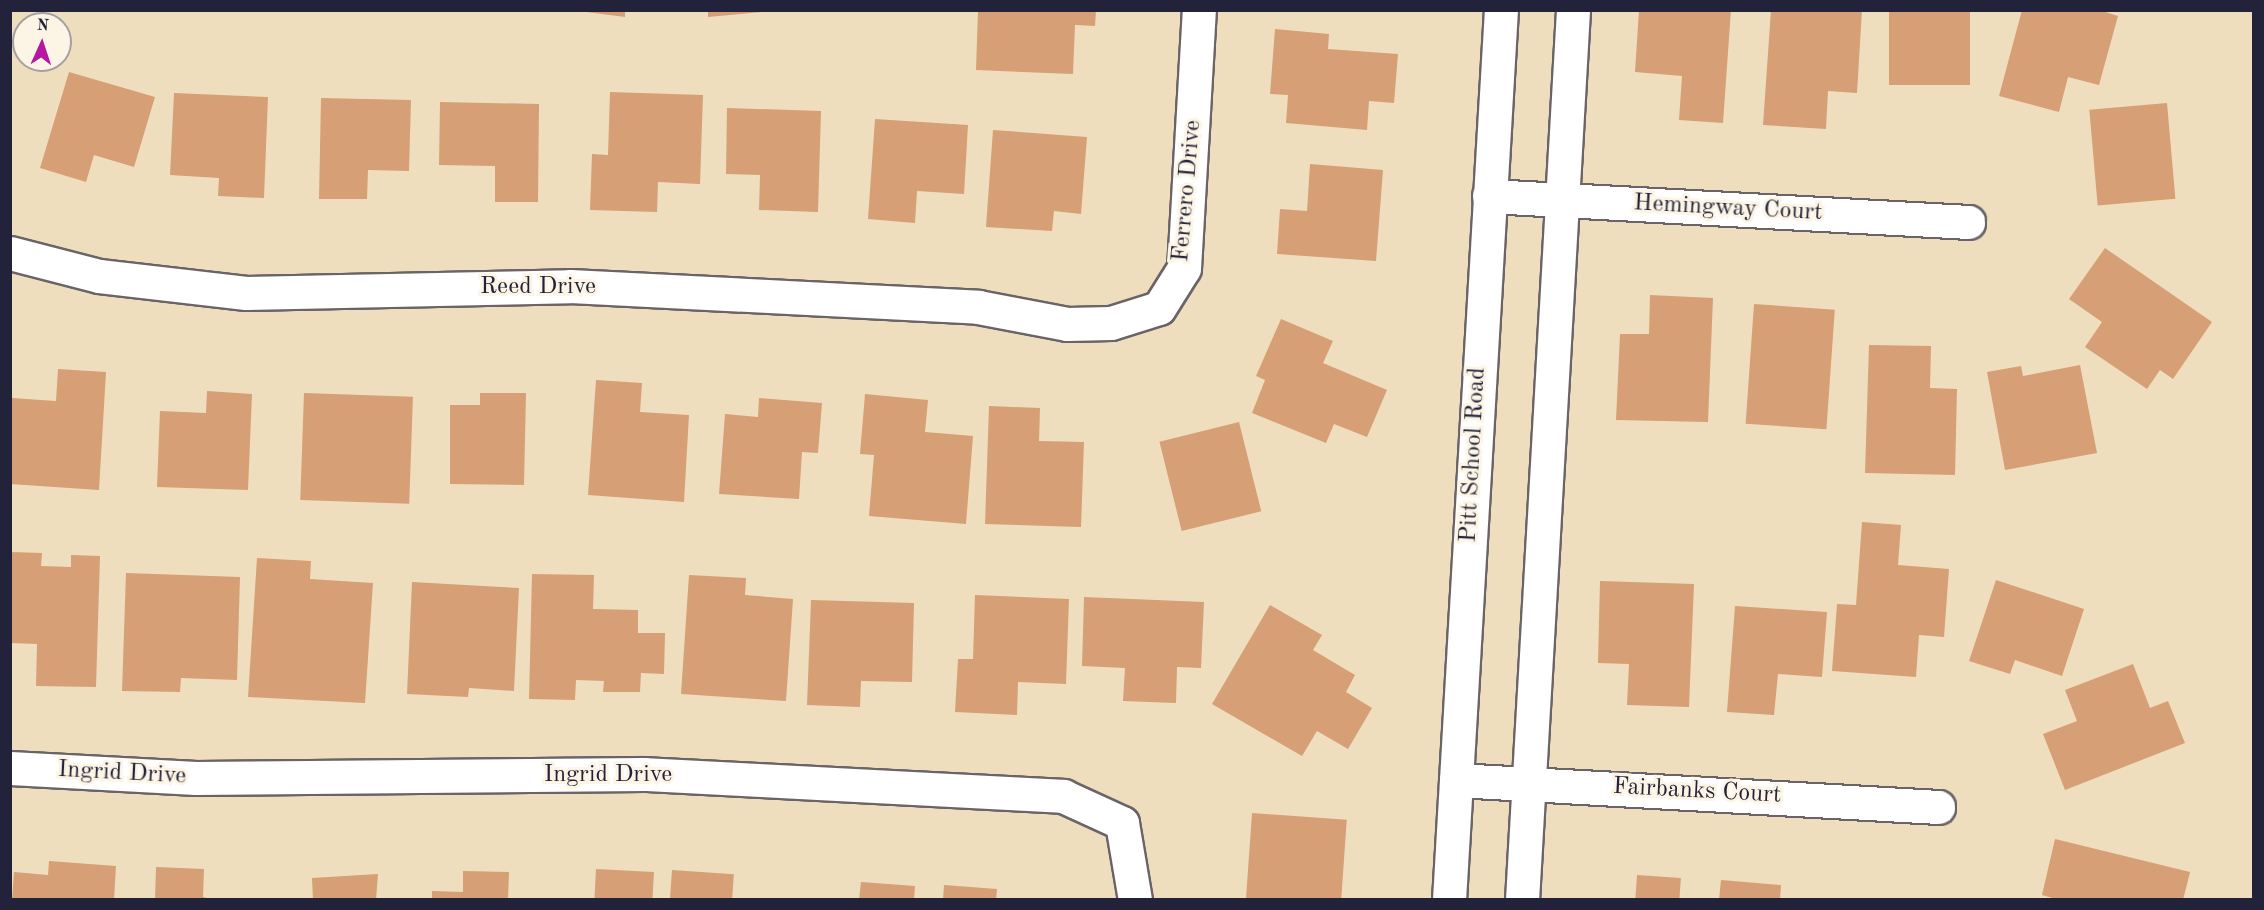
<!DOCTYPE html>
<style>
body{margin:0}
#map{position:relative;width:2264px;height:910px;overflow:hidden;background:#efdebd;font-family:"Old Standard TT",serif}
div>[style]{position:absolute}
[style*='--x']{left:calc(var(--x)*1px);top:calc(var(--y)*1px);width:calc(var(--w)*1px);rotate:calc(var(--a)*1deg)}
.building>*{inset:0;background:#d69f75;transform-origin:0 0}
.roads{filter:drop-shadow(2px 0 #6a6468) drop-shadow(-2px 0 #6a6468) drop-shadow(0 2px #6a6468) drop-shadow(0 -2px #6a6468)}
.minor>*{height:33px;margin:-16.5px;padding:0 16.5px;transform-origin:16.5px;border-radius:16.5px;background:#fff}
.major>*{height:33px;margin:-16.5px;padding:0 16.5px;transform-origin:16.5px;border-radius:16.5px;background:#fff}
span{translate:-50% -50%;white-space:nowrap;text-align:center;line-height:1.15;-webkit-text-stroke:6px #fcf5e5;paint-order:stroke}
.street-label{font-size:24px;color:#22223b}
.frame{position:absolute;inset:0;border:12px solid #22223b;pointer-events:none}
.north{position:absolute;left:12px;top:12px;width:60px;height:60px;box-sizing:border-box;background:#fcf5e5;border:2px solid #a5a1a1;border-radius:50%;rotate:3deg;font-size:16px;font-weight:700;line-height:24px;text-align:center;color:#22223b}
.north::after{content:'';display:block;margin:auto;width:21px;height:27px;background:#b5179e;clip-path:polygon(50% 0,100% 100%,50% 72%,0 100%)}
</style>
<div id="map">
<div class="building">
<div style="clip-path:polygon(571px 10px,625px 10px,625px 17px)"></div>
<div style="clip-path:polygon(708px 10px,762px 10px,762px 12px,708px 17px)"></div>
<div style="clip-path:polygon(978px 10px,1096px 10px,1095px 26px,1075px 25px,1073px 74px,976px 70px)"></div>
<div style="clip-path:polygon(1639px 10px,1731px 10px,1723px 123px,1679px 120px,1682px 76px,1635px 72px)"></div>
<div style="clip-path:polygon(1771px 10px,1862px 10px,1857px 93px,1828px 91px,1826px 129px,1763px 125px)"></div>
<div style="left:1889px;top:10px;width:81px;height:75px"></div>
<div style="clip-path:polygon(2022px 10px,2099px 10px,2118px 16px,2099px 85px,2068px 77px,2059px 112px,1999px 96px)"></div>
<div style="clip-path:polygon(1275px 29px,1329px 34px,1328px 49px,1398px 54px,1394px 103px,1369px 101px,1367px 130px,1286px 123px,1288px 95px,1270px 94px)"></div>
<div style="clip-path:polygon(69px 72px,155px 97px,134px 167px,94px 155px,86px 182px,40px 168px)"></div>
<div style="clip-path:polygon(610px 92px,703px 95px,700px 184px,658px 182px,657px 212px,590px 210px,592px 154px,608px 155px)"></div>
<div style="clip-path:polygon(174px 93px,268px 97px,264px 198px,218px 196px,219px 178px,170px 175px)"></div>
<div style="clip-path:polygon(321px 98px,411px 100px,409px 171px,368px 170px,367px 199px,319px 199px)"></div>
<div style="clip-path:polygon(440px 102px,539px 104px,538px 202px,495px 202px,495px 166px,439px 165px)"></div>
<div style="left:2167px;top:103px;width:96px;height:78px;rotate:85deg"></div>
<div style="clip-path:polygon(727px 108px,821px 111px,818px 212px,759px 210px,760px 175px,726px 174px)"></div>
<div style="clip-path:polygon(875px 119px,968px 125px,964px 194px,917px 191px,915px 223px,868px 219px)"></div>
<div style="clip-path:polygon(993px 130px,1087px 137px,1081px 214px,1054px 211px,1052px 231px,986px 227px)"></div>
<div style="clip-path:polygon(1310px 164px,1383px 170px,1376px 261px,1277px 254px,1280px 209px,1307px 211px)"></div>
<div style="clip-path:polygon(2105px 248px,2212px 322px,2173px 379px,2160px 370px,2147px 389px,2085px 347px,2102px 322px,2069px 299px)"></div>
<div style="clip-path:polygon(1650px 295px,1713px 298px,1708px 422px,1616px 420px,1620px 334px,1649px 334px)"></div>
<div style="left:1754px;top:304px;width:81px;height:120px;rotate:4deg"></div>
<div style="clip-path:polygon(1281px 319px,1333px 341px,1323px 363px,1387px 390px,1367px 437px,1334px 424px,1326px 443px,1252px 413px,1265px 380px,1256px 376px)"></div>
<div style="clip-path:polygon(1869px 345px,1931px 346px,1930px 388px,1957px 389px,1955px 475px,1865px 473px)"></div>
<div style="clip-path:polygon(2080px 365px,2097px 453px,2005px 470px,1987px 372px,2021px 366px,2023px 376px)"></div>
<div style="clip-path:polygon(58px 369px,106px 372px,99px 490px,10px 484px,12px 398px,56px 401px)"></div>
<div style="clip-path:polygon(596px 380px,642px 383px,640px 412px,689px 415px,684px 502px,588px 495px)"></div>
<div style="clip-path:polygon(207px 391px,252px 394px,248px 490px,157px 487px,160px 411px,206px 413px)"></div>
<div style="left:304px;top:393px;width:109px;height:107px;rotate:2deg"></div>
<div style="clip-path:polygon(480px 393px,526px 393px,524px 485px,450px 484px,450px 405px,480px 405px)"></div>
<div style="clip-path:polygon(865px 394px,928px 400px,925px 432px,973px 436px,966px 524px,869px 516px,874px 455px,860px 454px)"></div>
<div style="clip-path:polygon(759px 398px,822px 403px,818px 453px,802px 452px,799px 499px,719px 494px,725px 414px,758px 417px)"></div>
<div style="clip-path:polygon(989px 406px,1040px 408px,1039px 441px,1084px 442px,1081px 527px,985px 524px)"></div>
<div style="left:1239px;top:422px;width:92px;height:82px;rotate:76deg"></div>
<div style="clip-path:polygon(1862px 522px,1901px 525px,1898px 565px,1949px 569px,1944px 637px,1919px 635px,1916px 677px,1832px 671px,1837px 604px,1856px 605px)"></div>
<div style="clip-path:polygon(10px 552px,42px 553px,41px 566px,71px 567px,71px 555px,100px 556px,96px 687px,36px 686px,37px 644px,10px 643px)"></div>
<div style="clip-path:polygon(257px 558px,311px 561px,310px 579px,373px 583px,365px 703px,248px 697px)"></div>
<div style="clip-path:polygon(126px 573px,240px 577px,237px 680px,181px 678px,180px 692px,122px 691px)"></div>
<div style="clip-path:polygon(532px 574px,594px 575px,593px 609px,638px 610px,638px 633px,665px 633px,664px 674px,641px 673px,640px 692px,603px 692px,604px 681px,576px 680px,575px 700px,529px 699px)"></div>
<div style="clip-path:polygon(689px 575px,746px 578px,745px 595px,793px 599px,786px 701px,681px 694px)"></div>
<div style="clip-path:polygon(1996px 580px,2084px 609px,2062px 676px,2015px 660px,2010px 674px,1969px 661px)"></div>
<div style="clip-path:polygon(1600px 581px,1694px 584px,1689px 707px,1627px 705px,1629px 664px,1598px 663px)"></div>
<div style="clip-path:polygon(412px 582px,519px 588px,514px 691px,469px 688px,468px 697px,407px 694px)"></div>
<div style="clip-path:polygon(975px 595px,1069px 599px,1066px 684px,1018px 682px,1017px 715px,955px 712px,958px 659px,973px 659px)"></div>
<div style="clip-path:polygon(1084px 597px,1204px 602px,1201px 668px,1177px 667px,1176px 703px,1123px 701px,1125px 668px,1082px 666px)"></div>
<div style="clip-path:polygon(811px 600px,914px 603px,912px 682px,861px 681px,860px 707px,807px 705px)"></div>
<div style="clip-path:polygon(1270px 605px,1322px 635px,1313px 650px,1355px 675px,1346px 692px,1372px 708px,1348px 749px,1317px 731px,1302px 756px,1212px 704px)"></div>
<div style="clip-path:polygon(1735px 606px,1827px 612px,1822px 677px,1778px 674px,1774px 715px,1727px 712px)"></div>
<div style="clip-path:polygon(2133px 664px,2150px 708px,2168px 701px,2185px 743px,2065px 790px,2043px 734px,2077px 721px,2065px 690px)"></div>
<div style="left:1252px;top:813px;width:95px;height:87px;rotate:4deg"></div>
<div style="clip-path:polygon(2055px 839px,2190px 872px,2183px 900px,2059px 900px,2042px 895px)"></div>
<div style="clip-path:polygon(49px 861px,116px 866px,114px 900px,12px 900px,14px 872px,48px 875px)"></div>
<div style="clip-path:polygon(156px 867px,204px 869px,203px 897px,215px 900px,155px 900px)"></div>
<div style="left:596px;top:869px;width:58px;height:31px;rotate:3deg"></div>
<div style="left:672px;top:870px;width:62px;height:30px;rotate:4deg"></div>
<div style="clip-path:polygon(463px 871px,509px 872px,508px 900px,432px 900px,432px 891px,463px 892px)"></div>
<div style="clip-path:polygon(378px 874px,376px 900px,313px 900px,312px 878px)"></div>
<div style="left:1637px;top:875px;width:44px;height:25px;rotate:4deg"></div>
<div style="clip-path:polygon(1721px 880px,1781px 885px,1780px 900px,1719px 900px)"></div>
<div style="clip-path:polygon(861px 882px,915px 886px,914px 900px,859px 900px)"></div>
<div style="clip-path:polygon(944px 885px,997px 889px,996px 900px,943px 900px)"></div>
</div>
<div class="roads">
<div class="minor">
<div style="--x:1489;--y:196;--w:480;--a:3.1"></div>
<div style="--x:10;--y:253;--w:92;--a:14.5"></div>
<div style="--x:99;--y:276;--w:148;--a:6.6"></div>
<div style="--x:246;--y:293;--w:324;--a:-1.2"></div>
<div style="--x:570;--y:286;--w:409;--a:2.9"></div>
<div style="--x:978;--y:307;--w:91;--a:10.8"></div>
<div style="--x:1067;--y:324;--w:44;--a:-1.3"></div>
<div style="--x:1111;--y:323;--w:50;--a:-17.4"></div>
<div style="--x:1159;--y:308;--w:47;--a:-58"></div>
<div style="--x:1184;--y:268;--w:258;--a:-86.7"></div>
<div style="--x:10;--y:768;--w:186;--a:3.1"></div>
<div style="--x:196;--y:778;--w:448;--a:-0.5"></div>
<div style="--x:644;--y:774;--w:420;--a:3"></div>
<div style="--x:1063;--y:796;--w:65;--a:24.6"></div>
<div style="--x:1122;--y:823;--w:78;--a:80.4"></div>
<div style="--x:1456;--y:780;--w:483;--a:3.2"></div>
</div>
<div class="major">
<div style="--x:1449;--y:900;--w:892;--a:-86.66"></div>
<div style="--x:1522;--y:900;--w:891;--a:-86.72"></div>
</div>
</div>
<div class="street-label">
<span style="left:1188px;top:191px;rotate:-85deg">Ferrero Drive</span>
<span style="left:1728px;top:209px;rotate:3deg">Hemingway Court</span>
<span style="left:538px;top:288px">Reed Drive</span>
<span style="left:1474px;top:455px;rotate:-87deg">Pitt School Road</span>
<span style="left:122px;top:774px;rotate:3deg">Ingrid Drive</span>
<span style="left:608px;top:776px">Ingrid Drive</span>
<span style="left:1697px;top:792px;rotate:3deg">Fairbanks Court</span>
</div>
<div class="frame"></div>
<div class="north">N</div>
</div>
